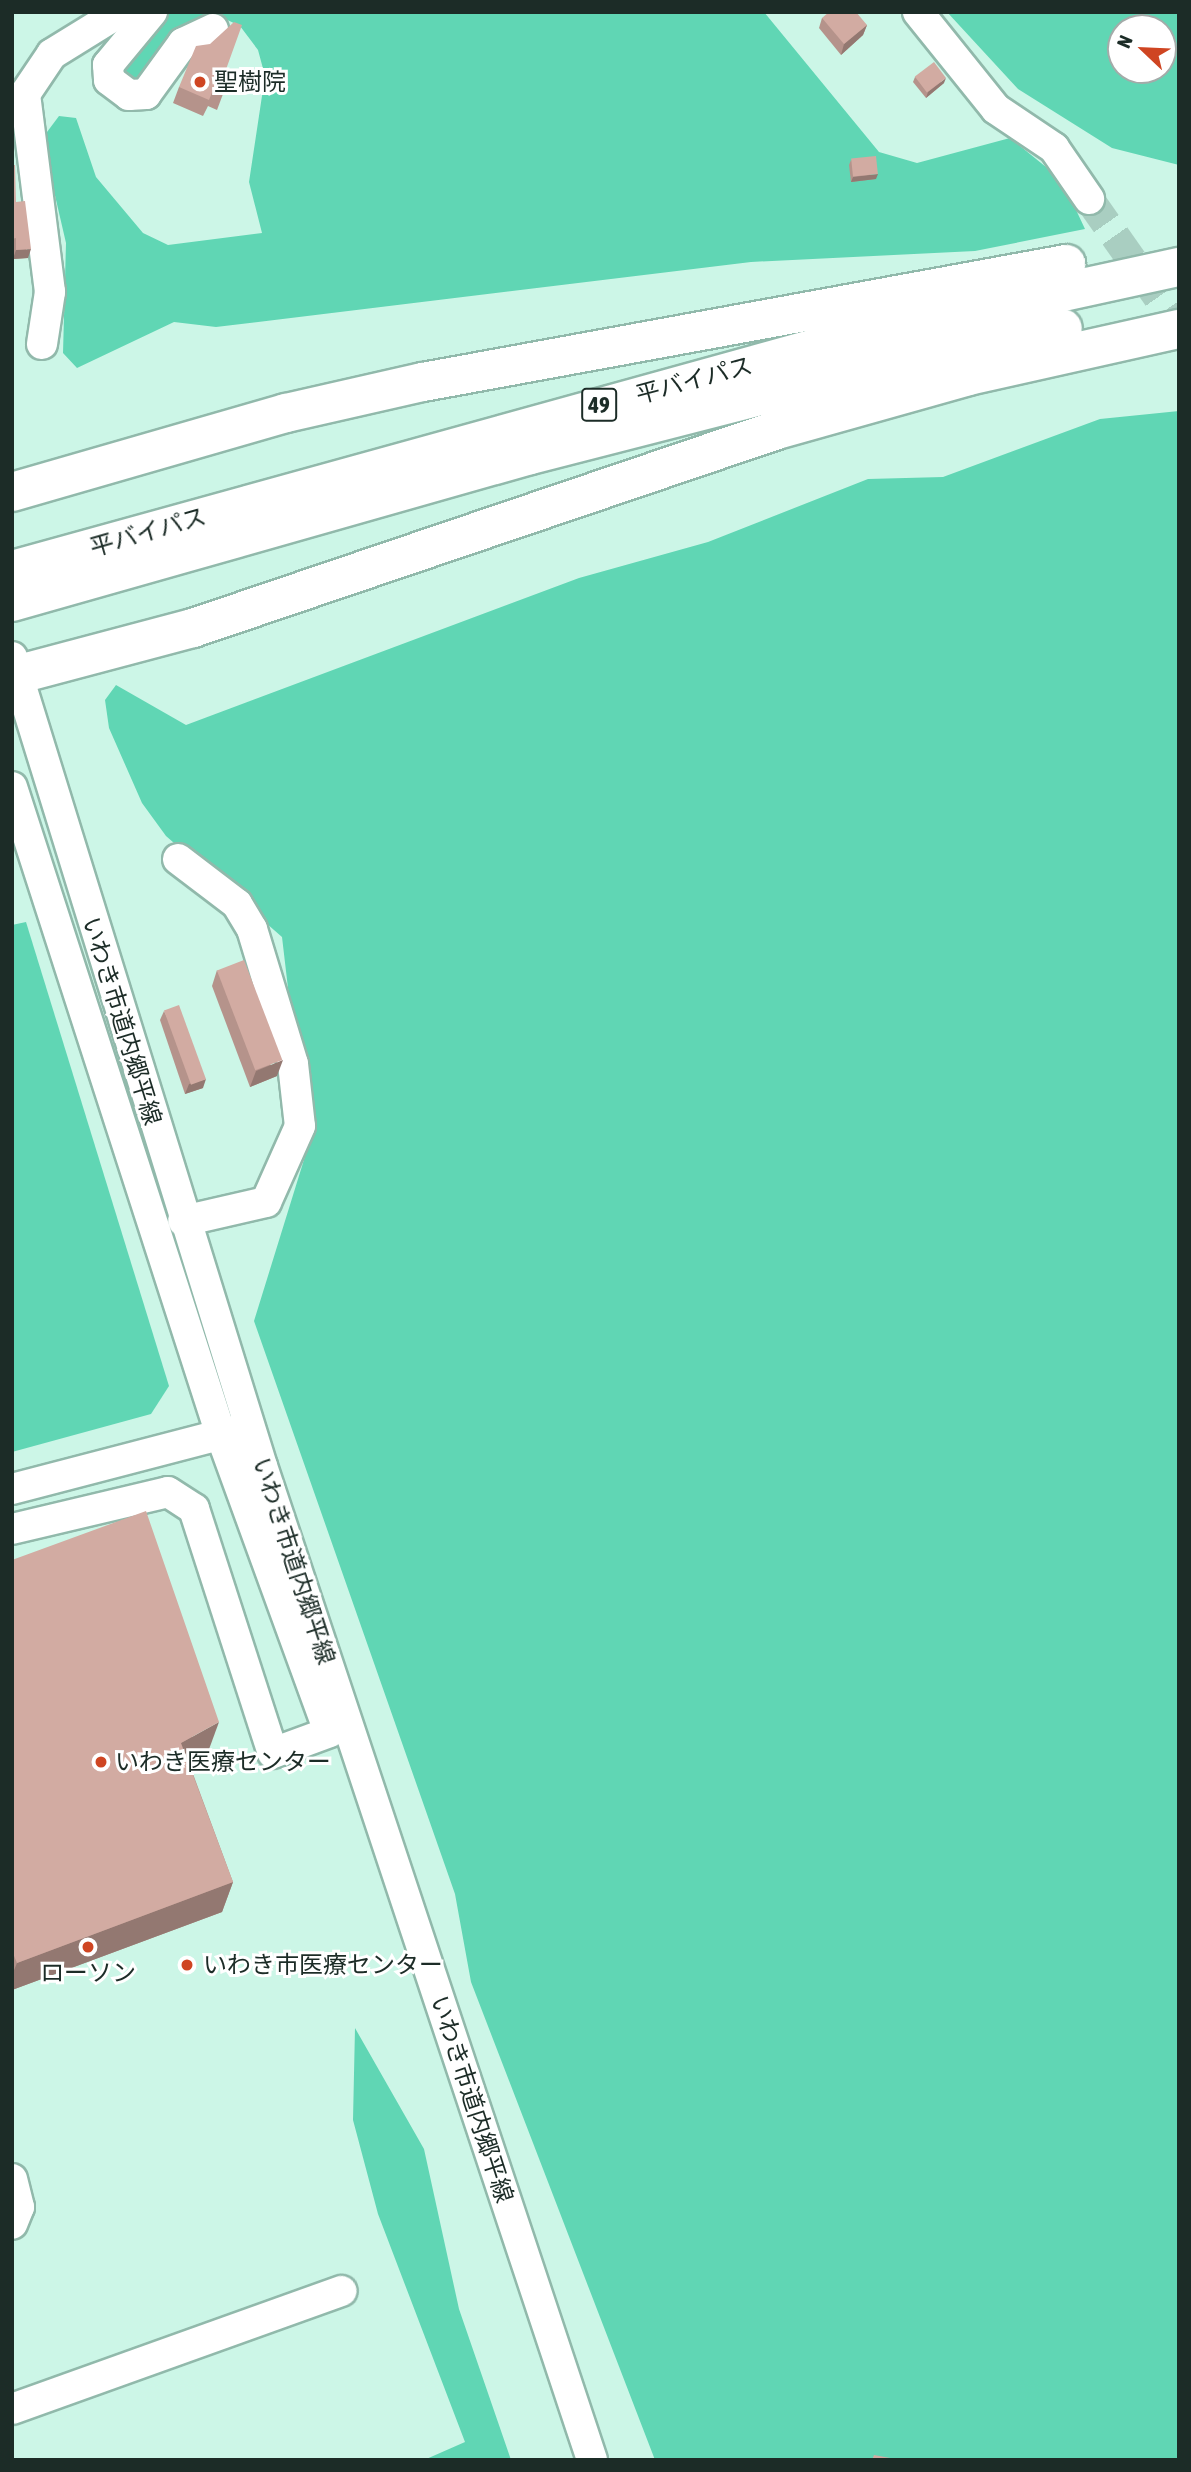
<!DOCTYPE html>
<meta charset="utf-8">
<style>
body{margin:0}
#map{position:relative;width:1191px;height:2472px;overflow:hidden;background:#ccf6e7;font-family:"Asap Condensed","Noto Sans JP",sans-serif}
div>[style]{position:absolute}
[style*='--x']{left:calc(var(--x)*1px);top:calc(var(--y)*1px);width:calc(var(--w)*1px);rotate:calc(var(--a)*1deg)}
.green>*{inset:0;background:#60d6b4}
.minor-tunnel>*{height:30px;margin-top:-15px;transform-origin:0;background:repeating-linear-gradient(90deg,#a9cec1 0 30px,transparent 0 45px)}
.roads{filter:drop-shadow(2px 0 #91b9ab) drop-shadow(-2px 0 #91b9ab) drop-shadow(0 2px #91b9ab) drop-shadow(0 -2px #91b9ab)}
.minor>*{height:30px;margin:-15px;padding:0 15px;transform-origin:15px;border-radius:15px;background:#fff}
.highway>*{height:38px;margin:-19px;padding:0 19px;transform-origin:19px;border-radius:19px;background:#fff}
.wall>*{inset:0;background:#b5938b}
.shaded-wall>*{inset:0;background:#937871}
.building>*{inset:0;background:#d2aba2;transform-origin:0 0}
.dots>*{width:19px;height:19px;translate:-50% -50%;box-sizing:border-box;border:4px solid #fff;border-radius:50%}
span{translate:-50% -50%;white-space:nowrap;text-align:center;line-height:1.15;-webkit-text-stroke:6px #fff;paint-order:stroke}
.shield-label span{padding:2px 5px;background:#fff;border:2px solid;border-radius:5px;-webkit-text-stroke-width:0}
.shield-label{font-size:23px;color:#1c2c27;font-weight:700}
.poi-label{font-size:24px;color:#1c2c27}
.left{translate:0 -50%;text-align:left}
.street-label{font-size:24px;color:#1c2c27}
.frame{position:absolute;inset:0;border:14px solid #1c2c27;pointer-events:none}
.north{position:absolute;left:1107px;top:14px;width:70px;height:70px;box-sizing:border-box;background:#fff;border:2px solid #a4aba9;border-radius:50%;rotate:293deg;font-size:19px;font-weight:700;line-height:28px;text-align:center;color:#1c2c27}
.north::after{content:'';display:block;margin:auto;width:24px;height:32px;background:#cf4522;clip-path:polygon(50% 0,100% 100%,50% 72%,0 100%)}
</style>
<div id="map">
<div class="green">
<div style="clip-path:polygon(158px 12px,764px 12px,879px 152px,917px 163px,1010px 138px,1062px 180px,1085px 229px,975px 251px,751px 262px,216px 327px,174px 322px,77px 368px,63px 353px,66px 243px,44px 148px,44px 136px,59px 116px,76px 118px,96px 177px,143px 233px,168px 245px,262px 233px,249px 182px,265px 76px,258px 50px,240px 26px,217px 15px,193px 20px,131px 84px,116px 71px)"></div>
<div style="clip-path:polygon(evenodd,947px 12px,1179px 12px,1179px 165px,1112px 148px,1018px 89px,947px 12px,1121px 28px,1163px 28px,1163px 70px,1121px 70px,1121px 28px)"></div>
<div style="clip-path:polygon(1179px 411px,1179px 2460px,655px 2460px,471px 1982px,455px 1894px,254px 1321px,307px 1150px,282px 937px,166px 836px,142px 803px,109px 728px,105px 700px,116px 685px,186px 725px,579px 578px,708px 542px,868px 479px,943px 477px,1100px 419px)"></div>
<div style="clip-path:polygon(26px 922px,169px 1386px,151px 1414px,12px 1452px,12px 925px)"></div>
<div style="clip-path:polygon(355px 2028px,424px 2149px,459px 2309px,511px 2460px,424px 2460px,465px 2442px,378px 2214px,353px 2120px)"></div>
</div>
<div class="minor-tunnel">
<div style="--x:1089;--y:199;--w:156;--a:54.9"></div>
</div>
<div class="roads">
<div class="minor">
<div style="--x:152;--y:12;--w:69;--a:129.7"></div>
<div style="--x:108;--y:65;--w:15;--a:86"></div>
<div style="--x:109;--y:80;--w:25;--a:37"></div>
<div style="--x:129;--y:95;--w:17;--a:-3"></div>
<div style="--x:146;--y:94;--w:63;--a:-54"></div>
<div style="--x:183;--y:43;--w:33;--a:-25"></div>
<div style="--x:918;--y:12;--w:124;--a:51.2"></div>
<div style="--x:996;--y:109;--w:70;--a:33.9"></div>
<div style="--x:1054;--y:148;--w:62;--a:55.5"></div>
<div style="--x:42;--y:344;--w:53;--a:-81.3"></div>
<div style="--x:50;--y:292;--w:200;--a:-97.2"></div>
<div style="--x:25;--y:94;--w:48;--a:-56"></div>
<div style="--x:52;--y:54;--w:80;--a:-31.7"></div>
<div style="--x:12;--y:657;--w:847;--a:72.83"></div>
<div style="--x:262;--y:1466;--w:1047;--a:71.63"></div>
<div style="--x:12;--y:787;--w:681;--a:72.12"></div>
<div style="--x:221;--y:1435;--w:316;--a:70"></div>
<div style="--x:178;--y:859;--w:74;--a:37.3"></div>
<div style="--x:237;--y:904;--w:29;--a:59"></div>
<div style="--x:252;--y:929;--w:141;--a:73.1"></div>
<div style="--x:293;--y:1064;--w:62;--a:83.6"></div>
<div style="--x:300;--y:1126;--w:83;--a:114.1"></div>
<div style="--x:266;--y:1202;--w:85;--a:167.1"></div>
<div style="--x:12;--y:1489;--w:235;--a:-14.6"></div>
<div style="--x:12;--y:1529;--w:160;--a:-13.3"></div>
<div style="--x:168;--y:1492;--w:31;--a:33"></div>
<div style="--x:194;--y:1509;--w:256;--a:72.1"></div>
<div style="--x:273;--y:1753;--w:61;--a:-20.2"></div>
<div style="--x:12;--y:2179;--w:29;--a:76"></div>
<div style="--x:19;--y:2207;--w:18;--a:112"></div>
<div style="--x:12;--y:2409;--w:350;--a:-19.7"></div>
</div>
<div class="highway">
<div style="--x:12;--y:492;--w:285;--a:-16.1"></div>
<div style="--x:286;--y:413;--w:140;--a:-12.8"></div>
<div style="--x:423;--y:382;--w:654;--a:-10.4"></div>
<div style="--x:12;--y:570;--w:867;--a:-15.45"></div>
<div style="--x:848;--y:339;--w:339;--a:-12.3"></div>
<div style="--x:12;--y:602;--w:538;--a:-15.84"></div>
<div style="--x:530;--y:455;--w:342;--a:-14.4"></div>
<div style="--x:861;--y:370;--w:206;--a:-11.7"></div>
<div style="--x:12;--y:676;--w:187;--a:-14.9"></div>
<div style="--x:193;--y:628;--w:620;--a:-18.73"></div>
<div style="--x:780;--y:429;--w:195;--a:-15.7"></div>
<div style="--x:968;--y:376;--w:216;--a:-12.6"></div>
</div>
</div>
<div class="wall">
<div style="clip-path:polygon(822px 18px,867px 25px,863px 35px,841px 55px,819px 28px)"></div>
<div style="clip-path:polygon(224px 75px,229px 78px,217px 110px,208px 106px,203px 116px,173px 103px,179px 87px)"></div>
<div style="clip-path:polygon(915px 77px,944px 83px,926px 98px,913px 82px)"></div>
<div style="clip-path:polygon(851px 160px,876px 179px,851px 182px,849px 165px)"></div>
<div style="clip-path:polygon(16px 202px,28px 258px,13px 259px,13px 247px)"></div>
<div style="clip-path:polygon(217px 970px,277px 1076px,250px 1087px,212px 986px)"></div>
<div style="clip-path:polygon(164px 1011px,203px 1088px,185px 1094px,160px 1020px)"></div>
<div style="clip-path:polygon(12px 1560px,208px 1752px,189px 1763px,233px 1882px,222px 1912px,12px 1990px)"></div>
</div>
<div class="shaded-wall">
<div style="clip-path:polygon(867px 25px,863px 35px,841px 55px,844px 44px)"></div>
<div style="clip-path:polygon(946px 78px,944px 83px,926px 98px,928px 92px)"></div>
<div style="clip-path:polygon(878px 174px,876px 179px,851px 182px,853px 177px)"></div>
<div style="clip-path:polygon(31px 249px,28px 258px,13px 259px,16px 250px)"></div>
<div style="clip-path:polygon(283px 1060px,277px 1076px,250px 1087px,256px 1071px)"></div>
<div style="clip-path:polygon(206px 1079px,203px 1088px,185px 1094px,189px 1084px)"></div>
<div style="clip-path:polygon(219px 1722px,208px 1752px,171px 1773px,181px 1743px)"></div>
<div style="clip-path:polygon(233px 1882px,222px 1912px,12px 1990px,12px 1975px,17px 1963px)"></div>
</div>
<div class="building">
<div style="clip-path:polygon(829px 12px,856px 12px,867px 25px,844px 44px,822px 18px)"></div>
<div style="clip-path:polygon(234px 22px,242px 25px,224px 75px,229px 78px,222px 94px,213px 90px,209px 100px,179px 87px,196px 46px,210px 44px)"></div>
<div style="left:934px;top:62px;width:20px;height:24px;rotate:53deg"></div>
<div style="left:876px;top:156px;width:18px;height:25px;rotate:84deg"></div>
<div style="clip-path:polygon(12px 165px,15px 165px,16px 202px,25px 201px,31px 249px,16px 250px,16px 238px,12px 239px)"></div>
<div style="left:244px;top:960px;width:107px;height:29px;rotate:69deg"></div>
<div style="left:179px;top:1005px;width:79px;height:16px;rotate:70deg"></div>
<div style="clip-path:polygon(146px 1511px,219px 1722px,181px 1743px,233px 1882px,17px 1963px,12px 1951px,12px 1560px)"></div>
<div style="clip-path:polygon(874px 2455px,901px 2460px,872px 2460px)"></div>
</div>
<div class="dots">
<div style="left:200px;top:82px;background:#cf4522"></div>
<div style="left:101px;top:1762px;background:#cf4522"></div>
<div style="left:88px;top:1947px;background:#cf4522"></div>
<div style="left:187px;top:1965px;background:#cf4522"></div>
</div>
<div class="shield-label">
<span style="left:599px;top:405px">49</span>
</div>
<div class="poi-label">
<span class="left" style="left:214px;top:82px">聖樹院</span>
<span class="left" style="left:115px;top:1762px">いわき医療センター</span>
<span class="left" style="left:203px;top:1965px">いわき市医療センター</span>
<span style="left:88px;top:1973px">ローソン</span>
</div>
<div class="street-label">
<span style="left:694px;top:380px;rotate:-15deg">平バイパス</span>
<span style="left:148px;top:532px;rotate:-16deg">平バイパス</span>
<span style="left:122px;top:1021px;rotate:73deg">いわき市道内郷平線</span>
<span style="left:294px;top:1561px;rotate:72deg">いわき市道内郷平線</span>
<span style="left:472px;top:2099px;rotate:72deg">いわき市道内郷平線</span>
</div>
<div class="frame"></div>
<div class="north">N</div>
</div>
